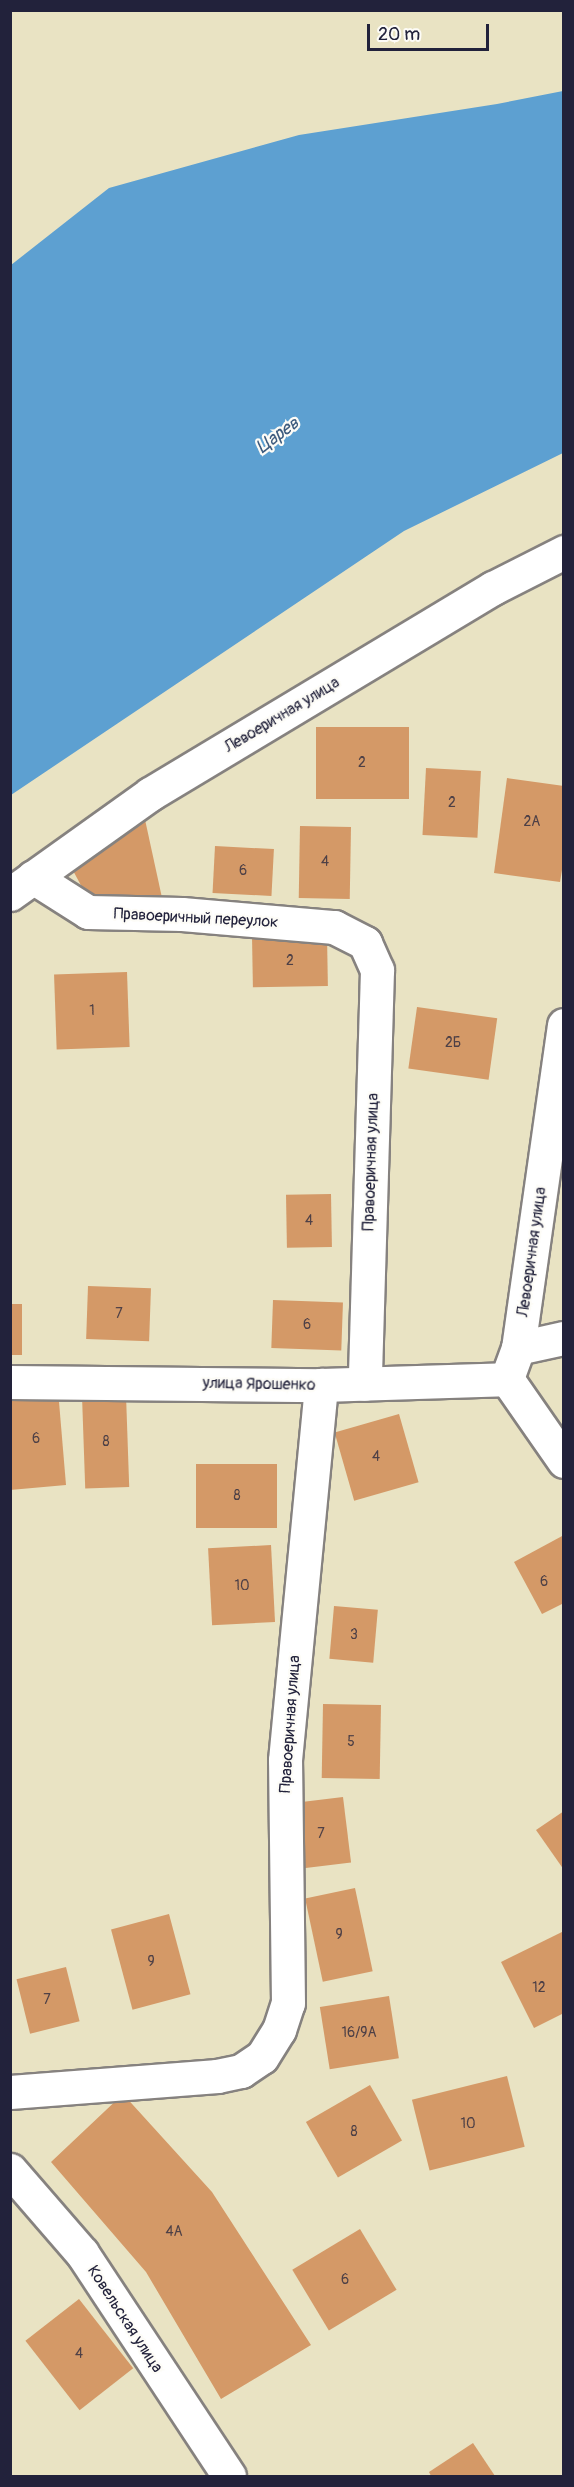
<!DOCTYPE html>
<meta charset="utf-8">
<style>
body{margin:0}
#map{position:relative;width:574px;height:2487px;overflow:hidden;background:#e9e3c3;font-family:Pangolin,sans-serif}
div>[style]{position:absolute}
[style*='--x']{left:calc(var(--x)*1px);top:calc(var(--y)*1px);width:calc(var(--w)*1px);rotate:calc(var(--a)*1deg)}
.water>*{inset:0;background:#5da0d1}
.building>*{inset:0;background:#d49967;transform-origin:0 0}
.roads{filter:drop-shadow(2px 0 #86827f) drop-shadow(-2px 0 #86827f) drop-shadow(0 2px #86827f) drop-shadow(0 -2px #86827f)}
.minor>*{height:33px;margin:-16.5px;padding:0 16.5px;transform-origin:16.5px;border-radius:16.5px;background:#fff}
span{translate:-50% -50%;white-space:nowrap;text-align:center;line-height:1.15;-webkit-text-stroke:4.5px #fdfcf7;paint-order:stroke}
.number-label{font-size:14px;color:#4e4046}
.number-label span{-webkit-text-stroke-width:0}
.street-label{font-size:16px;color:#22223b}
.water-label{font-size:18px;color:#3d5b7e;font-style:italic}
.frame{position:absolute;inset:0;border:12px solid #22223b;pointer-events:none}
.scale{position:absolute;left:367px;top:24px;width:122px;height:27px;box-sizing:border-box;border:3px solid #22223b;border-top:0;padding-left:8px;font-size:18px;line-height:21px;white-space:nowrap;color:#22223b;-webkit-text-stroke:4px #fdfcf7;paint-order:stroke}
</style>
<div id="map">
<div class="water">
<div style="clip-path:polygon(563px 91px,563px 453px,404px 531px,11px 795px,11px 265px,109px 188px,299px 135px,497px 104px)"></div>
</div>
<div class="building">
<div style="left:316px;top:727px;width:93px;height:72px"></div>
<div style="left:426px;top:768px;width:55px;height:67px;rotate:3deg"></div>
<div style="clip-path:polygon(507px 778px,564px 786px,564px 858px,560px 882px,494px 873px)"></div>
<div style="clip-path:polygon(144px 815px,164px 907px,91px 904px,70px 865px)"></div>
<div style="left:300px;top:826px;width:51px;height:72px;rotate:1deg"></div>
<div style="left:215px;top:846px;width:59px;height:47px;rotate:3deg"></div>
<div style="left:327px;top:935px;width:51px;height:75px;rotate:89deg"></div>
<div style="left:127px;top:972px;width:75px;height:73px;rotate:88deg"></div>
<div style="left:417px;top:1007px;width:81px;height:62px;rotate:8deg"></div>
<div style="left:331px;top:1194px;width:53px;height:45px;rotate:89deg"></div>
<div style="left:88px;top:1286px;width:63px;height:53px;rotate:2deg"></div>
<div style="left:273px;top:1300px;width:70px;height:48px;rotate:2deg"></div>
<div style="left:10px;top:1304px;width:12px;height:51px"></div>
<div style="clip-path:polygon(58px 1390px,66px 1485px,10px 1490px,10px 1393px)"></div>
<div style="left:126px;top:1395px;width:92px;height:44px;rotate:88deg"></div>
<div style="left:399px;top:1414px;width:71px;height:67px;rotate:74deg"></div>
<div style="left:196px;top:1464px;width:81px;height:64px"></div>
<div style="clip-path:polygon(564px 1535px,564px 1603px,542px 1614px,514px 1562px)"></div>
<div style="left:271px;top:1545px;width:77px;height:63px;rotate:87deg"></div>
<div style="left:334px;top:1606px;width:44px;height:53px;rotate:5deg"></div>
<div style="left:323px;top:1704px;width:58px;height:74px;rotate:1deg"></div>
<div style="left:343px;top:1797px;width:66px;height:54px;rotate:83deg"></div>
<div style="clip-path:polygon(564px 1811px,564px 1870px,536px 1830px)"></div>
<div style="left:355px;top:1888px;width:85px;height:51px;rotate:78deg"></div>
<div style="left:169px;top:1914px;width:83px;height:60px;rotate:75deg"></div>
<div style="clip-path:polygon(564px 1931px,564px 2013px,534px 2028px,501px 1962px)"></div>
<div style="left:66px;top:1967px;width:56px;height:51px;rotate:76deg"></div>
<div style="left:389px;top:1996px;width:63px;height:70px;rotate:81deg"></div>
<div style="left:507px;top:2076px;width:73px;height:98px;rotate:76deg"></div>
<div style="left:370px;top:2085px;width:64px;height:74px;rotate:60deg"></div>
<div style="clip-path:polygon(123px 2094px,212px 2192px,311px 2345px,221px 2399px,146px 2272px,51px 2162px)"></div>
<div style="left:360px;top:2229px;width:71px;height:79px;rotate:59deg"></div>
<div style="left:79px;top:2299px;width:88px;height:68px;rotate:52deg"></div>
<div style="clip-path:polygon(473px 2443px,495px 2476px,431px 2476px,429px 2472px)"></div>
</div>
<div class="roads">
<div class="minor">
<div style="--x:33;--y:877;--w:65;--a:32.5"></div>
<div style="--x:88;--y:912;--w:94;--a:1.2"></div>
<div style="--x:182;--y:914;--w:153;--a:4.9"></div>
<div style="--x:334;--y:927;--w:35;--a:27"></div>
<div style="--x:365;--y:943;--w:30;--a:66"></div>
<div style="--x:377;--y:970;--w:414;--a:91.7"></div>
<div style="--x:10;--y:894;--w:172;--a:-35.5"></div>
<div style="--x:150;--y:794;--w:400;--a:-31"></div>
<div style="--x:493;--y:588;--w:80;--a:-26.9"></div>
<div style="--x:564;--y:1025;--w:326;--a:98.1"></div>
<div style="--x:518;--y:1348;--w:33;--a:110"></div>
<div style="--x:507;--y:1379;--w:100;--a:55.2"></div>
<div style="--x:518;--y:1348;--w:47;--a:-12.3"></div>
<div style="--x:10;--y:1382;--w:311;--a:0.6"></div>
<div style="--x:321;--y:1385;--w:186;--a:-1.8"></div>
<div style="--x:10;--y:2092;--w:208;--a:-4.4"></div>
<div style="--x:217;--y:2076;--w:25;--a:-12"></div>
<div style="--x:241;--y:2071;--w:25;--a:-34"></div>
<div style="--x:262;--y:2057;--w:32;--a:-58"></div>
<div style="--x:279;--y:2030;--w:28;--a:-72"></div>
<div style="--x:288;--y:2003;--w:243;--a:-90.7"></div>
<div style="--x:285;--y:1760;--w:377;--a:-84.5"></div>
<div style="--x:10;--y:2170;--w:110;--a:49.1"></div>
<div style="--x:82;--y:2253;--w:267;--a:56.6"></div>
</div>
</div>
<div class="number-label">
<span style="left:362px;top:763px">2</span>
<span style="left:452px;top:803px">2</span>
<span style="left:532px;top:822px">2А</span>
<span style="left:325px;top:862px">4</span>
<span style="left:243px;top:871px">6</span>
<span style="left:290px;top:961px">2</span>
<span style="left:92px;top:1011px">1</span>
<span style="left:453px;top:1043px">2Б</span>
<span style="left:309px;top:1221px">4</span>
<span style="left:119px;top:1314px">7</span>
<span style="left:307px;top:1325px">6</span>
<span style="left:36px;top:1439px">6</span>
<span style="left:106px;top:1442px">8</span>
<span style="left:376px;top:1457px">4</span>
<span style="left:237px;top:1496px">8</span>
<span style="left:544px;top:1582px">6</span>
<span style="left:242px;top:1586px">10</span>
<span style="left:354px;top:1635px">3</span>
<span style="left:351px;top:1742px">5</span>
<span style="left:321px;top:1834px">7</span>
<span style="left:339px;top:1935px">9</span>
<span style="left:151px;top:1962px">9</span>
<span style="left:539px;top:1988px">12</span>
<span style="left:47px;top:2000px">7</span>
<span style="left:359px;top:2033px">16/9А</span>
<span style="left:468px;top:2124px">10</span>
<span style="left:354px;top:2132px">8</span>
<span style="left:174px;top:2232px">4А</span>
<span style="left:345px;top:2280px">6</span>
<span style="left:79px;top:2354px">4</span>
</div>
<div class="street-label">
<span style="left:282px;top:715px;rotate:-31deg">Левоеричная улица</span>
<span style="left:196px;top:918px;rotate:3deg">Правоеричный переулок</span>
<span style="left:371px;top:1162px;rotate:-88deg">Правоеричная улица</span>
<span style="left:532px;top:1252px;rotate:-82deg">Левоеричная улица</span>
<span style="left:259px;top:1384px;rotate:1deg">улица Ярошенко</span>
<span style="left:290px;top:1724px;rotate:-86deg">Правоеричная улица</span>
<span style="left:125px;top:2319px;rotate:57deg">Ковельская улица</span>
</div>
<div class="water-label">
<span style="left:278px;top:436px;rotate:-36deg">Царев</span>
</div>
<div class="frame"></div>
<div class="scale">20 m</div>
</div>
